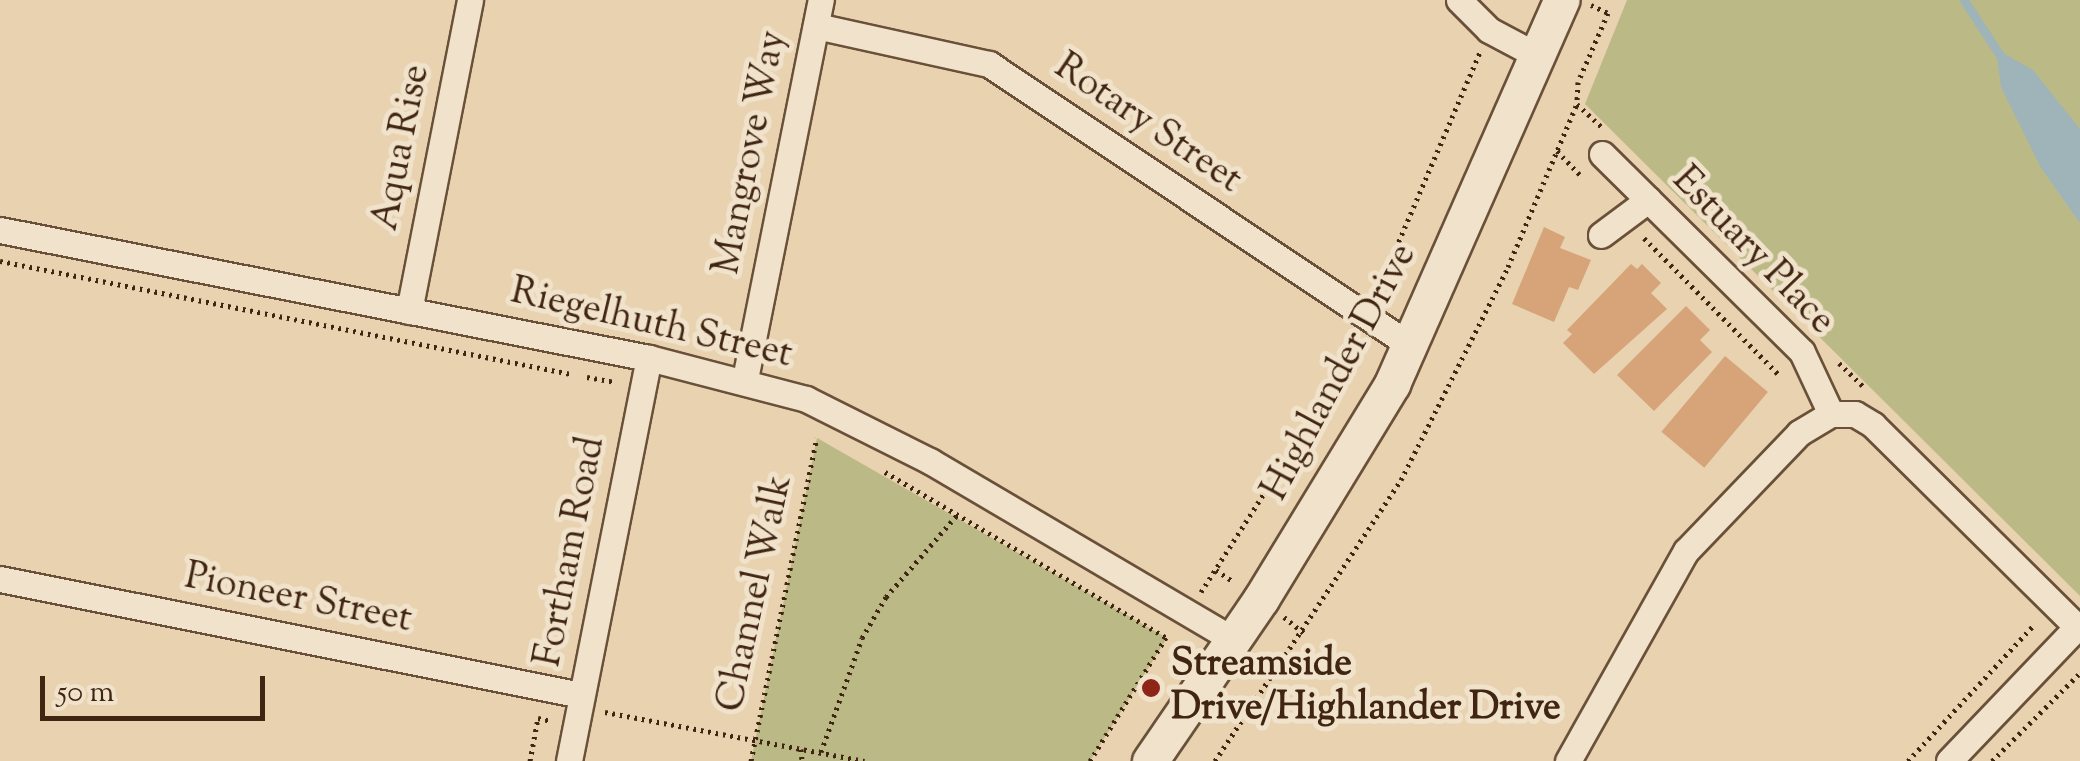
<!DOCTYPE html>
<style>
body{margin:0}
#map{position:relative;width:2080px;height:761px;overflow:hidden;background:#e8d2af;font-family:"Sorts Mill Goudy",serif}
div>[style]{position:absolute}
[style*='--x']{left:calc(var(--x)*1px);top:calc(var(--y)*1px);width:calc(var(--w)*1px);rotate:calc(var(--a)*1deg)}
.green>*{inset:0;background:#bbba87}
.water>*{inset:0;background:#9eb4b8}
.stream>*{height:9px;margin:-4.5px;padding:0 4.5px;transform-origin:4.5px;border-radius:4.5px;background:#9eb4b8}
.building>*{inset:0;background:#d7a47a;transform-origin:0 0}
.path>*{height:5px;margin-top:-2.5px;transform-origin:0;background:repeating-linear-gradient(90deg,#402512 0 2.5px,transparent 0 7.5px)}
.roads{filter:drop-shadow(2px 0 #6a5039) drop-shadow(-2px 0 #6a5039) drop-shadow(0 2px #6a5039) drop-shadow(0 -2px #6a5039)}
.street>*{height:25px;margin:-12.5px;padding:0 12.5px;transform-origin:12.5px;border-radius:12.5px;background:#f0e2cb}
.secondary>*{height:35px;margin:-17.5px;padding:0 17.5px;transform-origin:17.5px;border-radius:17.5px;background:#f0e2cb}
.dots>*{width:28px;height:28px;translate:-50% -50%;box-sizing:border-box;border:5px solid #f0e2cb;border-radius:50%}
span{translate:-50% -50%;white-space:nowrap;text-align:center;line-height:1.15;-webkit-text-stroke:10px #f0e2cb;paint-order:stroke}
.street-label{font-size:38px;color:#402512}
.poi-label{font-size:38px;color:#402512;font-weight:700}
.left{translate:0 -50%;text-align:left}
.scale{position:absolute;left:40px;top:676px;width:225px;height:45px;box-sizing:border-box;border:5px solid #402512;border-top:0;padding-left:12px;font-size:30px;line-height:35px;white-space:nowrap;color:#402512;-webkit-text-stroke:8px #f0e2cb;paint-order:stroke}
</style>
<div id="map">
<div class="green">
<div style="clip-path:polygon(1627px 0,2080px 0,2080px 596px,1585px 104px)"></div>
<div style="clip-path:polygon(817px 438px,1167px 638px,1090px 761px,751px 761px)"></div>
</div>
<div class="water">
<div style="clip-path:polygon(1996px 49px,2033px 70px,2080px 129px,2080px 223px,2041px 168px,2001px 87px)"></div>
</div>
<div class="stream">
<div style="--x:1964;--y:0;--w:68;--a:57"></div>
</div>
<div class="building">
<div style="clip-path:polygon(1544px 227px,1565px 237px,1560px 248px,1591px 260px,1578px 290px,1569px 287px,1554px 322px,1512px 304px)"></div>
<div style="clip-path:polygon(1631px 264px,1637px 269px,1642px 264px,1661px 283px,1651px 293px,1667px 309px,1594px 374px,1563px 343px,1572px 334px,1567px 330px)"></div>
<div style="clip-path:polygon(1686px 306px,1710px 330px,1700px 340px,1712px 352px,1654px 411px,1617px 375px)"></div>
<div style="left:1725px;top:356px;width:56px;height:99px;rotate:40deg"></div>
</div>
<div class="path">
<div style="--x:1591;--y:5;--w:19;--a:25"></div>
<div style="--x:1608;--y:13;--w:75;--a:113.5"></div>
<div style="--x:1578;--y:82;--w:22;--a:93"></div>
<div style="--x:1577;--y:104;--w:33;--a:43"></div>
<div style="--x:1557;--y:151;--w:37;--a:46"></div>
<div style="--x:1644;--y:238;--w:194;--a:45.4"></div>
<div style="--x:0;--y:261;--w:582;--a:11.19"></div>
<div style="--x:1378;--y:290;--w:259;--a:-66.8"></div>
<div style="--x:1839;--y:363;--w:35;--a:44"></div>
<div style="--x:587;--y:377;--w:28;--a:10"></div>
<div style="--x:885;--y:472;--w:327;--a:30.5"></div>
<div style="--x:1216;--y:570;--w:22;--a:34"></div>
<div style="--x:1201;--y:592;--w:211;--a:-57.4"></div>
<div style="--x:1315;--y:414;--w:83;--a:-62.8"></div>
<div style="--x:1284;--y:617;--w:26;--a:39"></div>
<div style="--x:605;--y:712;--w:264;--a:10.7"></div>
<div style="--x:801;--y:749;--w:12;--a:85"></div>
<div style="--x:821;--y:752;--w:121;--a:-70.2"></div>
<div style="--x:862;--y:638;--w:48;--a:-59.7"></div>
<div style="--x:886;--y:597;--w:108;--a:-49.1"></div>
<div style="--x:530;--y:761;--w:44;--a:-79.5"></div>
<div style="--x:538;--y:718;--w:13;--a:13"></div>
<div style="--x:751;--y:761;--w:330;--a:-78.5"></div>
<div style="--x:1090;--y:761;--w:147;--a:-58.4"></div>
<div style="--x:1215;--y:761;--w:337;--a:-56.5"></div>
<div style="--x:1401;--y:480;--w:238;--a:-63.3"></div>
<div style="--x:1508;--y:267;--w:177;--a:-67.1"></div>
<div style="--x:1908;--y:761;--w:185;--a:-47.2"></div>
<div style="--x:1992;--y:761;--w:124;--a:-45"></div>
</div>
<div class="roads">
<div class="street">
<div style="--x:1459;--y:0;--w:42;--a:45"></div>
<div style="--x:1489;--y:30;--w:55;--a:28"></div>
<div style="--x:816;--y:26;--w:177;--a:12.4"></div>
<div style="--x:989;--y:64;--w:508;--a:33.75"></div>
<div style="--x:1602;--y:154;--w:281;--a:44.7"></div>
<div style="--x:1802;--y:352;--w:68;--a:64.9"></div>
<div style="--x:0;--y:230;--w:662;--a:11.16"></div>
<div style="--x:649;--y:358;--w:162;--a:14.6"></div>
<div style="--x:806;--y:399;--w:139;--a:26.6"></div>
<div style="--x:930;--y:461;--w:351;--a:30.5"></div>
<div style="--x:1601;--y:235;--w:59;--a:-36.7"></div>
<div style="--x:409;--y:311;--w:317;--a:-78.9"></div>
<div style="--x:745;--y:379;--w:387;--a:-78.7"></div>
<div style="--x:0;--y:579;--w:592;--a:11.29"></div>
<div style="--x:569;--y:761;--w:411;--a:-78.8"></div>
<div style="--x:1568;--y:761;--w:241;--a:-60.7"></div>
<div style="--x:1686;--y:551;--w:163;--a:-46.2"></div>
<div style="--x:1799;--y:433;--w:37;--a:-31"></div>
<div style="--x:1831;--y:414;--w:24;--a:0"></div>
<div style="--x:1855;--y:414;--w:21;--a:31"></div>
<div style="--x:1873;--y:425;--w:291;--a:44.7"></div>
<div style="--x:1949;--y:761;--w:185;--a:-46.3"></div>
</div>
<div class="secondary">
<div style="--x:1150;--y:761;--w:196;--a:-55.6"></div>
<div style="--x:1261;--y:599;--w:252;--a:-58.6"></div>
<div style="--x:1392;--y:384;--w:420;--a:-66.2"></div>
</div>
</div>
<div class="dots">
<div style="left:1151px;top:688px;background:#8f2418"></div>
</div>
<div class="street-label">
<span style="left:1147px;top:125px;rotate:34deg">Rotary Street</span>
<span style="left:403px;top:148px;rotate:-79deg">Aqua Rise</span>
<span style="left:752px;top:153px;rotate:-79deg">Mangrove Way</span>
<span style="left:1752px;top:252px;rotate:46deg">Estuary Place</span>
<span style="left:651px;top:325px;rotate:13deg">Riegelhuth Street</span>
<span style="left:1341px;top:373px;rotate:-62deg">Highlander Drive</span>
<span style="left:572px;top:552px;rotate:-79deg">Fortham Road</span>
<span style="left:757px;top:594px;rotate:-78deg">Channel Walk</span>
<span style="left:298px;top:600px;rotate:11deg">Pioneer Street</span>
</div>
<div class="poi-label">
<span class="left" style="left:1171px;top:688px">Streamside<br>Drive/Highlander Drive</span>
</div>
<div class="scale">50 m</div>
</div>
